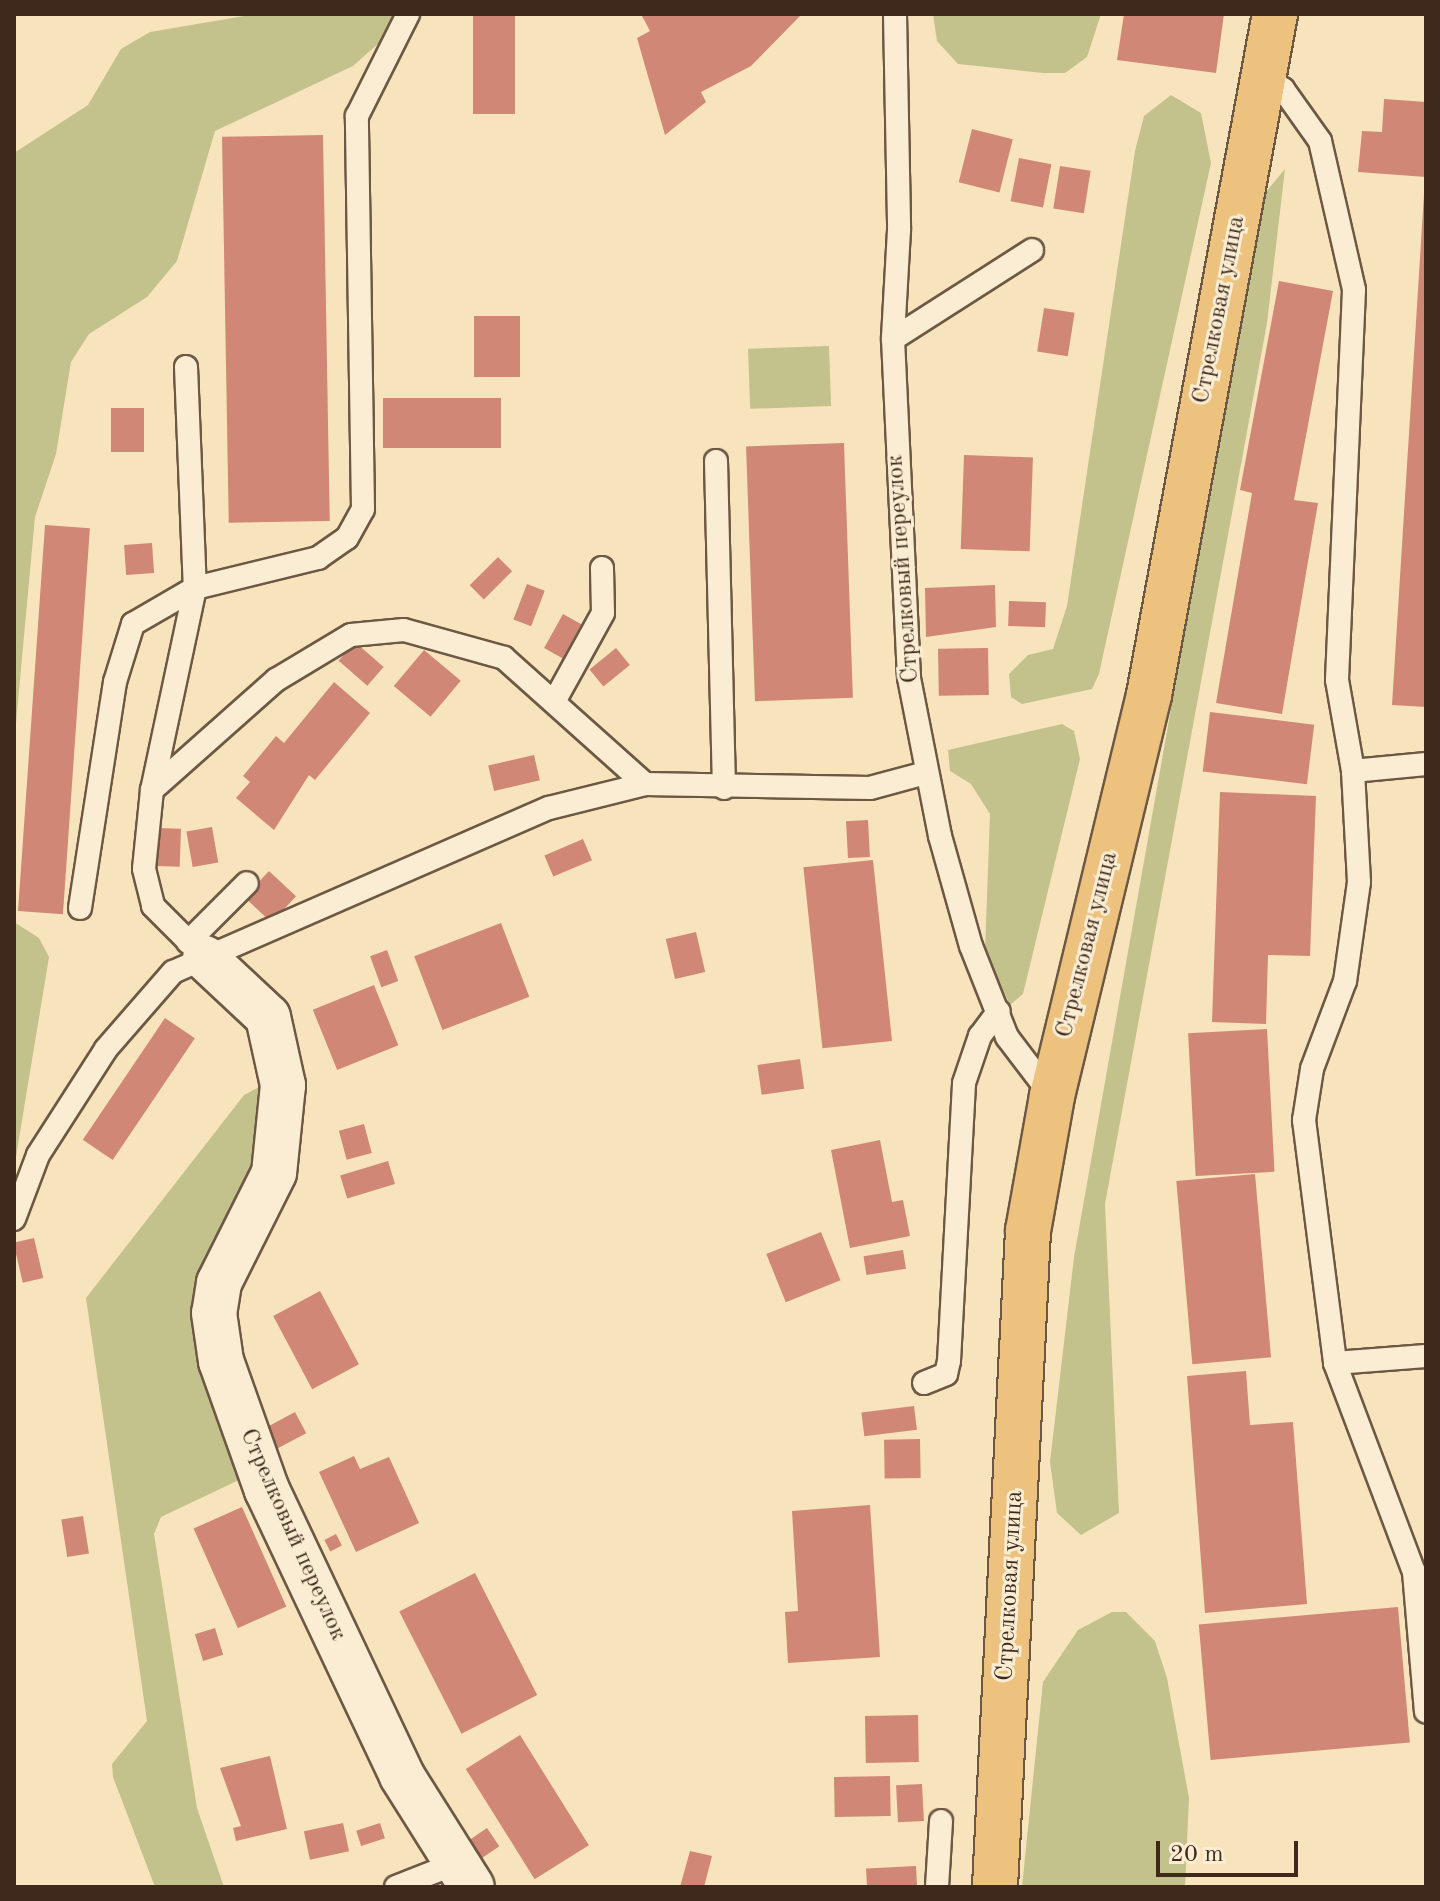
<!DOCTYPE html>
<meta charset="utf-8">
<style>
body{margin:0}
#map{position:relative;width:1440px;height:1901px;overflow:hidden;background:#f8e4bc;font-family:"Old Standard TT",serif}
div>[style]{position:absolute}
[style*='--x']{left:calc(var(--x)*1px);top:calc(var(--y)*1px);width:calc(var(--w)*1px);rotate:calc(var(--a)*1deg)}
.green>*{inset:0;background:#c3c28d;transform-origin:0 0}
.building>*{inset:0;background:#d18775;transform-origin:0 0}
.roads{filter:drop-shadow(2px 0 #6d5844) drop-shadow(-2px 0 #6d5844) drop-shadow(0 2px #6d5844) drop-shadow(0 -2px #6d5844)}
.lane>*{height:22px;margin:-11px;padding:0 11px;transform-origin:11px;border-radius:11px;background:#faedd3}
.street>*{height:44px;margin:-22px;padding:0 22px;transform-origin:22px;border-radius:22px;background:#faedd3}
.primary>*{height:44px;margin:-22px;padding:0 22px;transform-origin:22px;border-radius:22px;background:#ecc27e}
span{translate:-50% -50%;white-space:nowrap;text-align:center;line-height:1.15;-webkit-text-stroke:6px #faedd3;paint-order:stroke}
.street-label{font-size:24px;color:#3f291c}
.frame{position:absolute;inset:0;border:16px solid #3f291c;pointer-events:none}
.scale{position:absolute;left:1156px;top:1841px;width:142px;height:36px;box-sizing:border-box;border:4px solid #3f291c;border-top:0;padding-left:10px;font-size:24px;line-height:28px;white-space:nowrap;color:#3f291c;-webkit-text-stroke:6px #faedd3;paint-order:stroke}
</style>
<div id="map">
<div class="green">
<div style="clip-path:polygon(256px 14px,394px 14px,379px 43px,353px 66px,215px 131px,177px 261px,147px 297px,89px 334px,71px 362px,56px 454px,35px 517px,14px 745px,14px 153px,88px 105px,121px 49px,150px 32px)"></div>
<div style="clip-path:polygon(933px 14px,1101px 14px,1087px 57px,1065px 73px,1043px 73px,958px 64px,937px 41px)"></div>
<div style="clip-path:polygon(1171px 95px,1201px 113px,1211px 163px,1099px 674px,1092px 689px,1022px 704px,1011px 697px,1009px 674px,1028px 655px,1053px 649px,1067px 606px,1135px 151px,1144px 116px)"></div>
<div style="clip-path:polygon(1285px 169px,1267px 323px,1105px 1204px,1119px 1513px,1081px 1535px,1057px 1513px,1050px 1462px,1074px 1257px,1241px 313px,1265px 193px)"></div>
<div style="left:829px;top:346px;width:60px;height:81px;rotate:88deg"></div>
<div style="clip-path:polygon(1062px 724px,1074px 731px,1080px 759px,1023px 994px,1010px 1005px,985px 951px,990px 814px,971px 784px,950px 771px,948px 750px)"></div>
<div style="clip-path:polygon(14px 922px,39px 938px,49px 957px,14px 1169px)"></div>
<div style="clip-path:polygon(261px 1086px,259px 1172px,204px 1283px,239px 1480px,161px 1517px,154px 1534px,197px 1808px,224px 1887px,155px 1887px,113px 1777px,112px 1764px,147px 1721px,86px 1298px,244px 1095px)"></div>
<div style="clip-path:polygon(1112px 1612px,1126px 1612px,1155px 1641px,1167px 1678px,1189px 1798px,1185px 1887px,1022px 1887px,1043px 1682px,1078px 1630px)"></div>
</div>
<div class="building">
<div style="left:473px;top:14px;width:42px;height:100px"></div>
<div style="clip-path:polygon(641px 14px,802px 14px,751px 66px,701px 92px,706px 102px,665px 135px,637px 38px,650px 31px)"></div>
<div style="clip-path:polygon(1124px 14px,1224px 14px,1216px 73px,1117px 60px)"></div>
<div style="clip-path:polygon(1384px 99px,1426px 102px,1426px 177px,1358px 172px,1362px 131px,1382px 132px)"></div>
<div style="left:972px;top:129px;width:42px;height:55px;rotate:14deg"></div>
<div style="left:323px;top:135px;width:386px;height:101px;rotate:89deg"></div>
<div style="left:1019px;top:158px;width:33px;height:44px;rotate:11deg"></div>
<div style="left:1060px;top:166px;width:31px;height:43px;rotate:9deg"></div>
<div style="clip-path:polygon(1424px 194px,1426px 194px,1426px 707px,1392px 705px)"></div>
<div style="clip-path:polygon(1279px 281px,1333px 291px,1294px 500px,1318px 503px,1282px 714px,1216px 703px,1252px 493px,1240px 490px)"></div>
<div style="left:1044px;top:308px;width:31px;height:44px;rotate:9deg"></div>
<div style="left:474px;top:316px;width:46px;height:61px"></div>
<div style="left:501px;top:398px;width:50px;height:118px;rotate:90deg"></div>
<div style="left:111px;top:408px;width:33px;height:44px"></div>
<div style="left:844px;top:443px;width:255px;height:98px;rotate:88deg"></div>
<div style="left:964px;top:455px;width:69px;height:94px;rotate:2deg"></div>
<div style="left:45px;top:525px;width:45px;height:387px;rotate:4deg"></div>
<div style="left:152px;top:543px;width:30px;height:28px;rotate:86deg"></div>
<div style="left:498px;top:557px;width:20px;height:40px;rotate:45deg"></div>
<div style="left:527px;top:584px;width:19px;height:38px;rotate:21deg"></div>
<div style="clip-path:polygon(995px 585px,996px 627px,926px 637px,925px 588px)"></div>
<div style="left:1009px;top:601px;width:37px;height:25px;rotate:2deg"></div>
<div style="left:563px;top:614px;width:21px;height:39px;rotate:29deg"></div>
<div style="left:355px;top:642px;width:38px;height:25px;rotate:41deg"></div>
<div style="left:616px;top:648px;width:22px;height:34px;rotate:51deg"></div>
<div style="left:988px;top:648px;width:47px;height:50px;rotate:89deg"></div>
<div style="left:424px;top:650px;width:48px;height:47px;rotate:40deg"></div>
<div style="clip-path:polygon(334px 682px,370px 713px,315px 780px,309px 775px,274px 830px,236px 798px,250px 782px,243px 776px,276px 736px,284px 743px)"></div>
<div style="left:1210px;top:712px;width:105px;height:60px;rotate:7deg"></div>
<div style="left:534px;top:755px;width:26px;height:47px;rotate:77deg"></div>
<div style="clip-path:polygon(1220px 792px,1316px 796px,1310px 956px,1268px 955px,1266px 1024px,1212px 1022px)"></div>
<div style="left:868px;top:820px;width:37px;height:22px;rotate:87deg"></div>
<div style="left:212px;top:827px;width:36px;height:26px;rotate:80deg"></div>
<div style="left:157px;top:828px;width:24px;height:38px;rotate:2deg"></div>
<div style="left:583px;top:839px;width:23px;height:42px;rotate:67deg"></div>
<div style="left:873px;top:860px;width:182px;height:70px;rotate:84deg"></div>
<div style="left:269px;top:871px;width:37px;height:36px;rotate:43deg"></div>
<div style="left:501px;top:923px;width:79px;height:93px;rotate:69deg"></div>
<div style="left:696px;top:932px;width:41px;height:31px;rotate:77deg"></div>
<div style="left:387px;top:950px;width:33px;height:18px;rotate:70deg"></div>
<div style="left:374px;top:985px;width:65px;height:66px;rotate:68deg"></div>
<div style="left:165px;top:1018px;width:36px;height:147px;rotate:34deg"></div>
<div style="left:1267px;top:1029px;width:143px;height:79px;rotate:87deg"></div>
<div style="left:800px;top:1059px;width:30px;height:43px;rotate:82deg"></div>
<div style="left:364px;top:1124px;width:30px;height:26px;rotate:75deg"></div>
<div style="clip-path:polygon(880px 1140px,892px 1202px,903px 1200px,910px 1236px,850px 1248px,831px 1150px)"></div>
<div style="left:388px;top:1161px;width:24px;height:50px;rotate:73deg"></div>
<div style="left:1255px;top:1174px;width:184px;height:79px;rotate:85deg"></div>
<div style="left:821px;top:1232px;width:52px;height:59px;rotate:68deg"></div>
<div style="left:34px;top:1238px;width:41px;height:21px;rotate:77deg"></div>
<div style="left:903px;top:1250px;width:19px;height:40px;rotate:81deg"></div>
<div style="left:320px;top:1291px;width:83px;height:53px;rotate:62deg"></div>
<div style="clip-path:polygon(1246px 1371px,1250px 1425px,1293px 1422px,1307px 1604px,1205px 1613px,1187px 1376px)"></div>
<div style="left:914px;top:1406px;width:24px;height:53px;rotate:83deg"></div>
<div style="left:295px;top:1412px;width:24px;height:36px;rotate:62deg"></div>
<div style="left:920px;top:1439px;width:39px;height:36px;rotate:89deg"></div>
<div style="clip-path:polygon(354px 1456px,360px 1469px,389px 1457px,419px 1523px,356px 1552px,319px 1472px)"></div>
<div style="clip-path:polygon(870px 1505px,880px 1657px,788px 1663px,785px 1612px,798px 1611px,792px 1511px)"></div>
<div style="left:242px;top:1507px;width:109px;height:53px;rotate:66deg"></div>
<div style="left:83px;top:1516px;width:38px;height:22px;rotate:81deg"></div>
<div style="left:336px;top:1534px;width:13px;height:13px;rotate:63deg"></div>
<div style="left:475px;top:1573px;width:137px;height:85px;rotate:63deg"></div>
<div style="left:1398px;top:1607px;width:136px;height:200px;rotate:85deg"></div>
<div style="left:215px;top:1628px;width:28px;height:21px;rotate:73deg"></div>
<div style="left:918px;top:1715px;width:47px;height:53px;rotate:89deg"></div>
<div style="left:520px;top:1735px;width:130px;height:64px;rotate:58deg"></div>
<div style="clip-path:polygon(270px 1756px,287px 1829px,236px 1841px,233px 1828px,241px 1826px,220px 1768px)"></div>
<div style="left:890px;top:1776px;width:40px;height:56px;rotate:89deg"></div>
<div style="left:922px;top:1784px;width:37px;height:26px;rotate:87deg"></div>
<div style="left:343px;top:1823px;width:29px;height:40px;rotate:78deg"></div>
<div style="left:380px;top:1823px;width:16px;height:25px;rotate:72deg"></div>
<div style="left:487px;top:1828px;width:22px;height:32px;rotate:56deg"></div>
<div style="clip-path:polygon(690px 1851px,712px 1856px,704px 1887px,680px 1887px)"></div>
<div style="left:916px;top:1866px;width:21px;height:50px;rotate:87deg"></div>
</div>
<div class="roads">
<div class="lane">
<div style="--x:895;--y:14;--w:216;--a:88.9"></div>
<div style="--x:899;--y:230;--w:109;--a:93.2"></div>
<div style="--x:893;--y:339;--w:339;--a:87.3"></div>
<div style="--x:909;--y:678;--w:161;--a:78.9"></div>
<div style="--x:940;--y:836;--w:114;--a:74.3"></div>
<div style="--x:971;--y:946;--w:98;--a:68.4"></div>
<div style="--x:1007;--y:1037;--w:74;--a:52.7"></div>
<div style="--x:1264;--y:80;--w:21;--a:25"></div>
<div style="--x:1283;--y:89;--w:64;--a:54.6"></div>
<div style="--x:1320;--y:141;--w:153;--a:77.1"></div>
<div style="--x:1354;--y:290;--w:390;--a:92.5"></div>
<div style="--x:1337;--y:680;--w:92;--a:80"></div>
<div style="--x:1353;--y:771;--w:111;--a:86.9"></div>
<div style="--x:1359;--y:882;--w:100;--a:98"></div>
<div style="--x:1345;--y:981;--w:94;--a:110.6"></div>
<div style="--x:1312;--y:1069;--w:52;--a:98.9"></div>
<div style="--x:1304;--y:1120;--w:245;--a:82.7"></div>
<div style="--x:1335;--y:1363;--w:223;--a:69.3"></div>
<div style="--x:1414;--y:1572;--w:140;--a:85.1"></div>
<div style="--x:893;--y:339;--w:165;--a:-32.6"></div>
<div style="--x:186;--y:367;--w:221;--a:87.7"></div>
<div style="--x:195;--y:588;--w:207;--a:102"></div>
<div style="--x:152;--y:790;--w:79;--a:95.8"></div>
<div style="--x:144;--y:869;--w:38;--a:76"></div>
<div style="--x:153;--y:906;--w:74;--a:45"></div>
<div style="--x:716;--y:461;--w:327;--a:88.6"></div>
<div style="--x:555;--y:700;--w:99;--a:-61.1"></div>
<div style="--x:603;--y:613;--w:45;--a:-91.3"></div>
<div style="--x:1353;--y:771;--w:73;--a:-5.5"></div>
<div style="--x:152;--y:790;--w:166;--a:-41.6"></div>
<div style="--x:276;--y:680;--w:87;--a:-31"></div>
<div style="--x:351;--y:635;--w:53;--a:-5.4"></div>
<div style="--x:404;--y:630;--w:104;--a:15.6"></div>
<div style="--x:504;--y:658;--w:189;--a:41.8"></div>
<div style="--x:80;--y:908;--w:229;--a:-81.2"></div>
<div style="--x:115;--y:682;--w:61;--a:-72.8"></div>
<div style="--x:133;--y:624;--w:72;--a:-30.1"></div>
<div style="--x:195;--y:588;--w:127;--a:-13.7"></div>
<div style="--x:318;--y:558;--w:35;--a:-35"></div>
<div style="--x:347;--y:538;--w:33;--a:-61"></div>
<div style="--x:363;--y:509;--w:393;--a:-90.9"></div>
<div style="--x:357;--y:116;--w:114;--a:-63.4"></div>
<div style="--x:188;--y:942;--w:83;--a:-45"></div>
<div style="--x:14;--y:1219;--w:68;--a:-69.4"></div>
<div style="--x:38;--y:1155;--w:126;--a:-57.3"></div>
<div style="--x:106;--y:1049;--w:102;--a:-49"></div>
<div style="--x:173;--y:972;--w:410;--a:-23.6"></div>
<div style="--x:549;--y:808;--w:99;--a:-14"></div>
<div style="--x:645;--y:784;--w:225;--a:1"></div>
<div style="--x:870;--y:788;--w:58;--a:-15"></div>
<div style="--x:1335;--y:1363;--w:91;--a:-4.4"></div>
<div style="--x:924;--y:1383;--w:24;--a:-22"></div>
<div style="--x:946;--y:1374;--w:13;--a:-77"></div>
<div style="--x:949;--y:1361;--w:278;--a:-86.9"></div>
<div style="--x:964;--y:1083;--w:50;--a:-71.2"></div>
<div style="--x:980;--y:1036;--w:31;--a:-53"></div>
<div style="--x:396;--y:1887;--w:66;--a:-21.5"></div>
<div style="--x:937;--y:1887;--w:66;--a:-86.5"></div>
</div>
<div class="street">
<div style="--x:205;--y:958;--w:86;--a:43.1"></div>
<div style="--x:268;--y:1017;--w:70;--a:77.6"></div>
<div style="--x:283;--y:1085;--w:88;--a:95.8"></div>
<div style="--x:274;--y:1173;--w:123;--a:116.6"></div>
<div style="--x:219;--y:1283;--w:30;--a:99"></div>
<div style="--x:214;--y:1313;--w:49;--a:81.7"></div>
<div style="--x:221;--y:1361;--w:137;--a:70.4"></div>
<div style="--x:267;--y:1490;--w:316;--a:64.7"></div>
<div style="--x:402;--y:1776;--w:131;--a:57.8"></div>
</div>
<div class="primary">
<div style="--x:995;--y:1887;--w:657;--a:-87.12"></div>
<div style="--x:1028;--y:1231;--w:137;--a:-79.9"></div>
<div style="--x:1052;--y:1096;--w:413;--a:-76.4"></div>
<div style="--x:1149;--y:695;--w:693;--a:-79.52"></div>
</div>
</div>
<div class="street-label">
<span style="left:1220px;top:310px;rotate:-79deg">Стрелковая улица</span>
<span style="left:904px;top:569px;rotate:-94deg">Стрелковый переулок</span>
<span style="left:1088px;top:945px;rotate:-76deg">Стрелковая улица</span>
<span style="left:292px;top:1535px;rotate:66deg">Стрелковый переулок</span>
<span style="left:1011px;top:1586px;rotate:-87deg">Стрелковая улица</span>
</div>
<div class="frame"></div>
<div class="scale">20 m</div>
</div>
